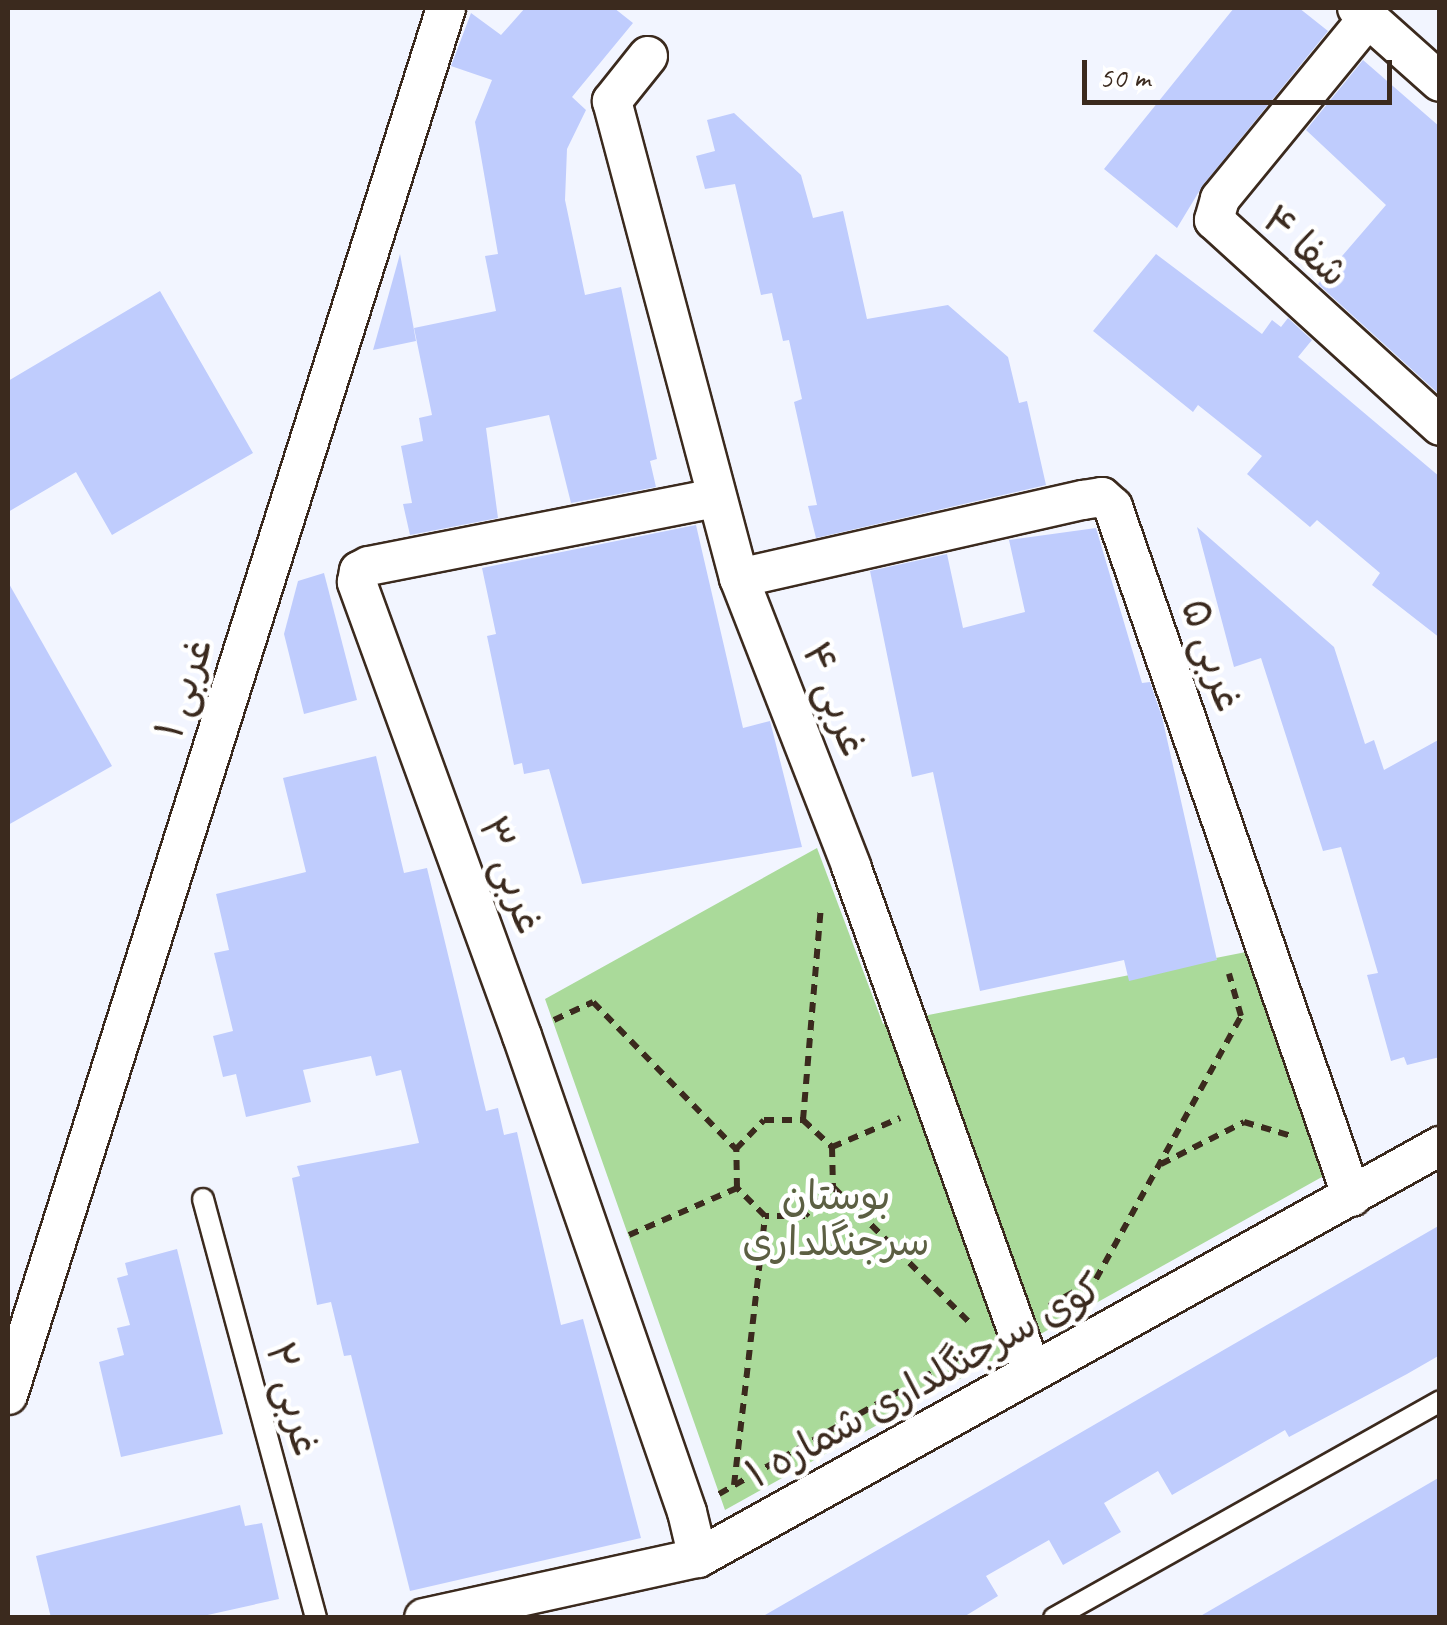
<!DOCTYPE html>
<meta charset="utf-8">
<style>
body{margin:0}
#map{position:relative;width:1447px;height:1625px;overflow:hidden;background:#f2f5ff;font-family:Caveat,"Playpen Sans Arabic",sans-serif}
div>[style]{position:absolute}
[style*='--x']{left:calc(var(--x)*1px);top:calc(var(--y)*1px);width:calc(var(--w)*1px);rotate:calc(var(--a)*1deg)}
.green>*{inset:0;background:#aada9a}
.building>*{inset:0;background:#bfccfd}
.path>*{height:6px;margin-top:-3px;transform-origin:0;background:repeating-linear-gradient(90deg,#3b2a1e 0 10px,transparent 0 18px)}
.roads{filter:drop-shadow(2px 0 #3b2a1e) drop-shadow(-2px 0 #3b2a1e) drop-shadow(0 2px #3b2a1e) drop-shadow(0 -2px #3b2a1e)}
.lane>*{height:20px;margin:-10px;padding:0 10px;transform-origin:10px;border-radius:10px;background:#fff}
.street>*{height:38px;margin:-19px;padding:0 19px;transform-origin:19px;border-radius:19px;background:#fff}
span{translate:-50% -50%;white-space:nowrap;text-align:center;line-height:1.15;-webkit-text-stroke:9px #fff;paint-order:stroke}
.street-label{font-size:40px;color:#3b2a1e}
.park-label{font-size:40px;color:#5c5f43}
.frame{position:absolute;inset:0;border:10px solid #3b2a1e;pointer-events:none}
.scale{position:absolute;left:1082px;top:60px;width:310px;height:45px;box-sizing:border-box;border:5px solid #3b2a1e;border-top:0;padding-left:12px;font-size:30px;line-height:35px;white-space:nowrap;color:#3b2a1e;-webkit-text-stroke:8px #fff;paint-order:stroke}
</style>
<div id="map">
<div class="green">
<div style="clip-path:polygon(817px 848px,883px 1024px,1246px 952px,1329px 1173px,725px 1510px,545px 999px)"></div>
</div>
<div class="building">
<div style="clip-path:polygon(525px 8px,614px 8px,633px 23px,572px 97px,586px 110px,567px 149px,565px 200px,585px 295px,621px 287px,657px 459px,650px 461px,656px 487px,571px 503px,549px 415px,486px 428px,498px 518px,410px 535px,403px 504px,412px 503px,401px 446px,423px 441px,419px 418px,432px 415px,414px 328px,496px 311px,485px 256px,498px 254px,475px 122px,492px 80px,451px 66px,471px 13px,501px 35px)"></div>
<div style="clip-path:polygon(1234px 8px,1299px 8px,1328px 31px,1203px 185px,1177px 228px,1104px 169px)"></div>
<div style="clip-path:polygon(1363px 60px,1440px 127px,1440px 395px,1318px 284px,1386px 205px,1306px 130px)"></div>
<div style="clip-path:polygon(734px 113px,801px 175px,813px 218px,843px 211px,867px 319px,948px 305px,1008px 357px,1019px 403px,1027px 401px,1046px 485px,816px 538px,808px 506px,817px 505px,794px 402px,802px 399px,789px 340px,783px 341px,772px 293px,761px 295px,735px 184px,705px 189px,696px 156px,715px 151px,707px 120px)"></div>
<div style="clip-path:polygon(400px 254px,416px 341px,373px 350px)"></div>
<div style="clip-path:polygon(1156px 254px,1262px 334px,1272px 320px,1281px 327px,1288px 318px,1312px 340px,1298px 357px,1440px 477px,1440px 638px,1372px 585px,1380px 573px,1317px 520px,1310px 527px,1247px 474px,1262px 456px,1198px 405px,1193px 412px,1093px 331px)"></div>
<div style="clip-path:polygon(160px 291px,253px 453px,112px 535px,76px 472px,8px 512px,8px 381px)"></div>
<div style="clip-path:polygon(696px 525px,743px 728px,770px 721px,802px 847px,582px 884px,549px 769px,524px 774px,522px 763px,514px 765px,487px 636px,496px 634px,482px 568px)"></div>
<div style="clip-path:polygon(1197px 527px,1334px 647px,1365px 744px,1374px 740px,1384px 770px,1440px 739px,1440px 1057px,1407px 1065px,1404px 1057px,1391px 1061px,1367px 975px,1378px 973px,1341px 847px,1323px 851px,1261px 658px,1234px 667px)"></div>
<div style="clip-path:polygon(1096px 528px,1142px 683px,1150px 682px,1162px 717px,1217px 960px,1129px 981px,1124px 960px,980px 991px,933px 772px,912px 777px,870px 571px,947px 554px,963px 628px,1025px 612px,1009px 540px)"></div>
<div style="clip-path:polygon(324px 573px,357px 700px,304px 714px,284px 634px,298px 581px)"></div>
<div style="clip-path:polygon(8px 582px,112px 766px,8px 825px)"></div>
<div style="clip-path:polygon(376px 756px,404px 873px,427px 868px,486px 1111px,498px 1108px,504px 1135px,517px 1132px,561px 1325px,583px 1319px,641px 1538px,410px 1591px,351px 1355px,344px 1356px,331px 1302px,317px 1305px,292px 1178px,300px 1176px,297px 1166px,419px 1143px,401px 1070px,376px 1076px,371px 1056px,303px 1070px,311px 1102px,246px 1117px,236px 1074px,223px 1077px,213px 1036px,233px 1031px,214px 953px,229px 950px,216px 894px,306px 872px,283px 778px)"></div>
<div style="clip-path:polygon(1440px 1225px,1440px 1355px,1407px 1374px,1289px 1437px,1285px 1430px,1172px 1495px,1158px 1471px,1104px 1503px,1121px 1532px,1063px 1565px,1049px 1540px,986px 1576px,998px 1596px,962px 1618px,760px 1618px)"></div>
<div style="clip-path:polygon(177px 1249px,223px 1434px,121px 1457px,99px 1362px,124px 1355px,117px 1328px,130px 1325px,117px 1278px,128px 1275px,125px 1263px)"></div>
<div style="clip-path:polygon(1440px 1477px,1440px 1618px,1197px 1618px)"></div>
<div style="clip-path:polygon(240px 1505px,245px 1526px,262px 1523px,279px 1599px,194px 1618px,51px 1618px,36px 1556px)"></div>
</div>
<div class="path">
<div style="--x:554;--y:1020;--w:43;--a:-24.8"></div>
<div style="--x:593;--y:1002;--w:205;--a:45.8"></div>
<div style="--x:803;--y:1120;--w:214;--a:-85.2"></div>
<div style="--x:832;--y:1147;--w:74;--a:-23.1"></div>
<div style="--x:1161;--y:1164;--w:93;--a:-26.8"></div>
<div style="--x:1244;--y:1122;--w:50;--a:16.3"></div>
<div style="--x:833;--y:1187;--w:40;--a:134"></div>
<div style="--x:805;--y:1216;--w:40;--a:180"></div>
<div style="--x:765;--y:1216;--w:40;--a:-135"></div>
<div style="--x:737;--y:1188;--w:39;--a:-91"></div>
<div style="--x:736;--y:1149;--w:40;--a:-46"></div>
<div style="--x:764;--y:1120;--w:39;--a:0"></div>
<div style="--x:803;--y:1120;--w:40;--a:43"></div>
<div style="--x:832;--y:1147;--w:40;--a:88.6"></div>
<div style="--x:833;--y:1187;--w:194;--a:44.8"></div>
<div style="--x:629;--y:1235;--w:118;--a:-23.5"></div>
<div style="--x:1049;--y:1306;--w:54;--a:-29.9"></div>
<div style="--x:1096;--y:1279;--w:300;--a:-61.1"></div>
<div style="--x:1241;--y:1016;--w:44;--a:-105.9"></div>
<div style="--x:734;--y:1485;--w:271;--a:-83.4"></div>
<div style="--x:719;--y:1494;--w:303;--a:-29.7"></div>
</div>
<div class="roads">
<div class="lane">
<div style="--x:203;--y:1199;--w:434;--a:74.9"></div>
<div style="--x:1054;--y:1618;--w:443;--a:-29.3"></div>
</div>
<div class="street">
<div style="--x:1357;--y:8;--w:111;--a:41.7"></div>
<div style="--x:1368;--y:18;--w:234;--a:129.3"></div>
<div style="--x:1220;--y:199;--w:22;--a:106"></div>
<div style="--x:1214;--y:220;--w:306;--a:42.3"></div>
<div style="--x:648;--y:56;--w:58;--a:128.7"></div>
<div style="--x:612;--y:101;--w:494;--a:75.1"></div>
<div style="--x:739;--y:578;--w:309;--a:68.7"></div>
<div style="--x:851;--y:866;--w:537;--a:70.32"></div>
<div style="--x:739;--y:578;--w:353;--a:-12.8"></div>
<div style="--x:1083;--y:500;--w:19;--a:-9"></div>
<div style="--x:1102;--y:497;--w:15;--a:42"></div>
<div style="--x:1113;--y:507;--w:730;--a:70.9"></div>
<div style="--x:8;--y:1395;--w:1455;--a:-72.47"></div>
<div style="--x:698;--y:1558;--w:47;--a:-103.4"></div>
<div style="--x:687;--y:1512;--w:504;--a:-109.12"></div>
<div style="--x:522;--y:1036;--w:483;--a:-110"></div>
<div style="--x:357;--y:582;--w:11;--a:-80"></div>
<div style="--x:359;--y:571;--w:11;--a:-27"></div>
<div style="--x:369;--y:566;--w:354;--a:-11.1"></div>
<div style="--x:424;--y:1618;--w:280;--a:-12.4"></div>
<div style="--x:698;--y:1558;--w:849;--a:-29.04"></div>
</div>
</div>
<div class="street-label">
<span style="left:1305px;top:246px;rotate:42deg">شفا ۴</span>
<span style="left:1212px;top:655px;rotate:71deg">غربی ۵</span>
<span style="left:184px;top:688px;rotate:-72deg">غربی ۱</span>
<span style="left:835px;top:699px;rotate:69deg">غربی ۴</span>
<span style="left:511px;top:875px;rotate:70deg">غربی ۳</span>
<span style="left:924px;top:1381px;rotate:-29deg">کوی سرجنگلداری شماره ۱</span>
<span style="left:293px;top:1399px;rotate:75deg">غربی ۲</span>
</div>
<div class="park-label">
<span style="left:836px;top:1219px">بوستان<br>سرجنگلداری</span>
</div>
<div class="frame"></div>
<div class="scale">50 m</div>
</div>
